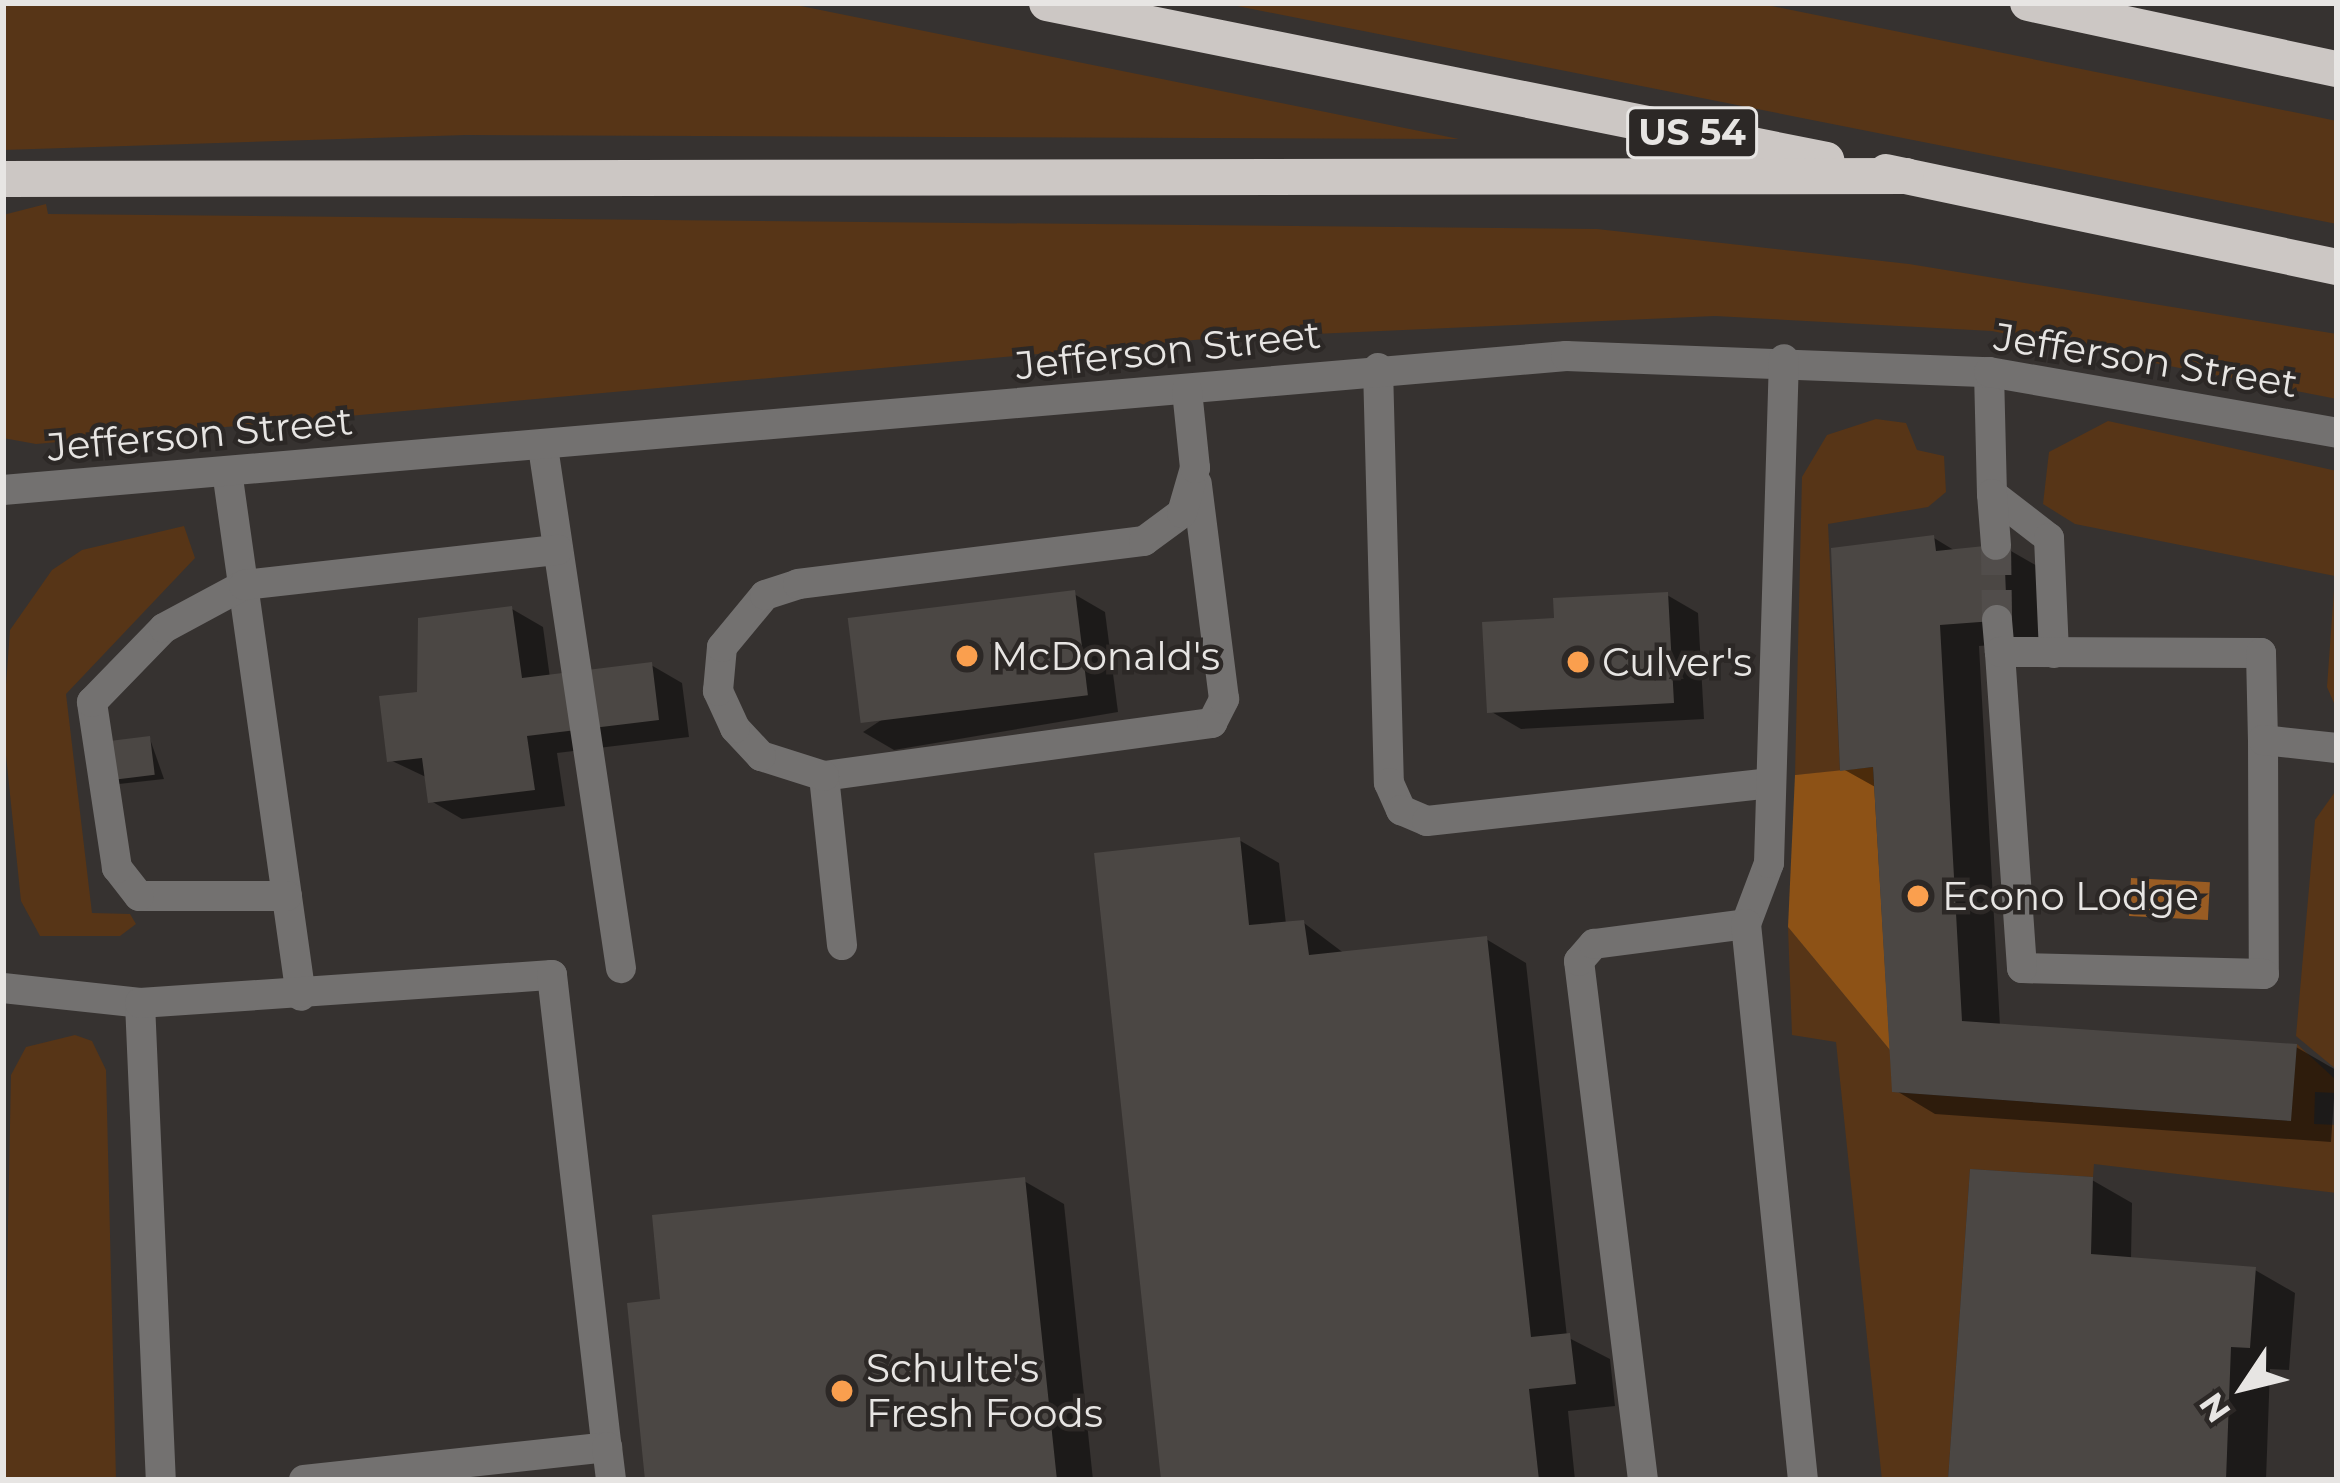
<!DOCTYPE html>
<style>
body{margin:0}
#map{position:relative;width:2340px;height:1483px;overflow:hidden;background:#363230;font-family:Montserrat,sans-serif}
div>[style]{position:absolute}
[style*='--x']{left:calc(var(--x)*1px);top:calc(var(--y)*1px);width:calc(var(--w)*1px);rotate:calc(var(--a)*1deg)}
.green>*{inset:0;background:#573517}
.forest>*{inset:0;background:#8d5216}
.water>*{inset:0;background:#995c23;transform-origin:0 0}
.shadow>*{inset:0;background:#0007}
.building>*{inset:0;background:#4b4744;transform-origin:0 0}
.minor-tunnel>*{height:30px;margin-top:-15px;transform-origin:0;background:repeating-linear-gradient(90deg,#514d4b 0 30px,transparent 0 45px)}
.minor>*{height:30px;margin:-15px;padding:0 15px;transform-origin:15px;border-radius:15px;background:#737170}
.highway>*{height:36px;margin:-18px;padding:0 18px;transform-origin:18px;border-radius:18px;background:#ccc7c4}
.dots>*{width:33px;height:33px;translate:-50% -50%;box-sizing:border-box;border:6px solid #2c2826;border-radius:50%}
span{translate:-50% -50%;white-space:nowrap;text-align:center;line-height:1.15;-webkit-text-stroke:9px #2c2826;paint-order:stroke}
.shield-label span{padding:3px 9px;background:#2c2826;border:3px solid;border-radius:9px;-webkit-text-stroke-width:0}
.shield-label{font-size:36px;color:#e7e5e3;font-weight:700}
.street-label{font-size:39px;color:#e7e5e3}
.poi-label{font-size:39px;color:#e7e5e3}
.left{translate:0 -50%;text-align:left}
.frame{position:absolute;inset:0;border:6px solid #e7e5e3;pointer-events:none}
.north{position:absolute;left:2184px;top:1327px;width:120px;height:120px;-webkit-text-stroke:9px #2c2826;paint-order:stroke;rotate:235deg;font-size:33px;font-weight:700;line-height:48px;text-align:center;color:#e7e5e3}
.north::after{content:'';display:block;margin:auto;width:42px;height:54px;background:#e7e5e3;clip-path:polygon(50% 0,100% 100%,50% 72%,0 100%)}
</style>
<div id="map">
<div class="green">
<div style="clip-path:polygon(3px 3px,786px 3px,1459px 139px,466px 135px,3px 150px)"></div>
<div style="clip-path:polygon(1222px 3px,1757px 3px,2337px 121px,2337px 224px)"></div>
<div style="clip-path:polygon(46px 204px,48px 214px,1597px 229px,1909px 264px,2337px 334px,2337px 399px,1992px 331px,1715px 316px,1205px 339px,36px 444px,3px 438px,3px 215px)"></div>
<div style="clip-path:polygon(1876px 419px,1906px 423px,1917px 450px,1944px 456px,1946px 492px,1928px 507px,1828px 524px,1840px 771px,1795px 775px,1802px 477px,1827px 435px)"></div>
<div style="clip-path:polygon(2108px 421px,2337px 471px,2337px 710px,2327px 687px,2335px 576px,2075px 524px,2043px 504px,2049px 452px)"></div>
<div style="clip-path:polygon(184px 526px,195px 558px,66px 694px,92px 913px,130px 914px,136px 924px,120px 936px,40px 936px,21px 901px,3px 726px,10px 630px,52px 570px,82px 550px)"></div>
<div style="clip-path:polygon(2337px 789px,2337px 1070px,2296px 1036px,2315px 820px)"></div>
<div style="clip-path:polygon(1788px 927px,1890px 1050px,1893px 1092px,2290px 1121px,2297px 1044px,2337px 1081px,2337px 1093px,2315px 1092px,2314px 1124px,2337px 1125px,2337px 1193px,2094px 1164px,2093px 1177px,1970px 1169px,1948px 1480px,1882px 1480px,1836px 1042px,1792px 1035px)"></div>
<div style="clip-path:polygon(75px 1035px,92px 1041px,106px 1070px,116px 1480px,3px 1480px,11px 1075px,26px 1047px)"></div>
</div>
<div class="forest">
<div style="clip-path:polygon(1873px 767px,1890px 1050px,1788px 927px,1795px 775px)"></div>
</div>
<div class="water">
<div style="left:2131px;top:878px;width:79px;height:38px;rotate:3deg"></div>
</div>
<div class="shadow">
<div style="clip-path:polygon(1934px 538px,1957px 552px,2004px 547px,2044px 570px,2046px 641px,1979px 646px,2000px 1026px,2296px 1047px,2336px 1070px,2331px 1142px,1935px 1114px,1895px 1090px,1877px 788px,1843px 769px)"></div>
<div style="clip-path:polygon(1074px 594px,1105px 612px,1118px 712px,894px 750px,863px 732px)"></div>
<div style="clip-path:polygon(1667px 595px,1698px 613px,1704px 719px,1521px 729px,1490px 711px,1557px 621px)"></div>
<div style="clip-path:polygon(512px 609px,543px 627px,550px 678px,651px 665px,682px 683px,689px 737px,557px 753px,565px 806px,462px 819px,431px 801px,428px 778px,390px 760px,420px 695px)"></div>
<div style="clip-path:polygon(150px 739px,164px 779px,110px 785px)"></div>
<div style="clip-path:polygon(1239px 840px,1279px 863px,1286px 924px,1304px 923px,1345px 954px,1486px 939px,1526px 963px,1567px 1337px,1610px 1359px,1615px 1406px,1568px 1411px,1575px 1480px,1164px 1480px)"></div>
<div style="clip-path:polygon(2092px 1180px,2132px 1203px,2131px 1260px,2255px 1270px,2295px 1293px,2289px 1370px,2270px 1369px,2266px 1480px,1951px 1480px)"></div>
<div style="clip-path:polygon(1024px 1181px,1064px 1204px,1093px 1480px,648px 1480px,664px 1302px)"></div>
</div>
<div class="building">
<div style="clip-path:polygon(1934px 535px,1936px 551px,2004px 544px,2007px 620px,1940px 625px,1962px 1021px,2297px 1044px,2291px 1121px,1892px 1092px,1873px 767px,1840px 771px,1831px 548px)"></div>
<div style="left:1075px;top:590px;width:106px;height:229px;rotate:83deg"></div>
<div style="clip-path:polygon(1668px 592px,1674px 703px,1487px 713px,1482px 622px,1554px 618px,1553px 598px)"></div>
<div style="clip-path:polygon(512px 606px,522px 678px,652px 662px,659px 720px,527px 736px,535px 790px,428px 803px,422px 758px,387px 762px,379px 696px,417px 692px,418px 618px)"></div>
<div style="left:150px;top:736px;width:39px;height:57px;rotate:83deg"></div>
<div style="clip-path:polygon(1240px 837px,1249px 925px,1304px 920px,1309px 955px,1487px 936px,1531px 1337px,1570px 1333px,1576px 1384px,1529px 1389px,1539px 1480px,1161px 1480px,1094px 853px)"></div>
<div style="clip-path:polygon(1970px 1169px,2093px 1177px,2091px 1254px,2256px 1267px,2250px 1348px,2231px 1347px,2226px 1480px,1948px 1480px)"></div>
<div style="clip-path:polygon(1025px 1177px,1057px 1480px,645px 1480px,627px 1303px,660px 1299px,652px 1215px)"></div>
</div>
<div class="minor-tunnel">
<div style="--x:1996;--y:545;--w:75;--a:89.2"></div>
</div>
<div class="minor">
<div style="--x:1378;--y:368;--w:415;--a:88.5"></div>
<div style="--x:1389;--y:783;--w:30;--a:66"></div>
<div style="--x:1401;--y:810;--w:28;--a:23"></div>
<div style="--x:1427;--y:821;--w:344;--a:-6.3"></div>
<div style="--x:1989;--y:372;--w:122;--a:88.6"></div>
<div style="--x:1992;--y:494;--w:72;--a:37.7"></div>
<div style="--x:2049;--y:538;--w:115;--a:87.5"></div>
<div style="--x:543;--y:447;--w:527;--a:81.49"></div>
<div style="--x:227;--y:471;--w:530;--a:81.98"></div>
<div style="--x:3;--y:490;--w:1569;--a:-4.9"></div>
<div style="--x:1566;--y:356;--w:423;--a:2.2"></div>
<div style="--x:1989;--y:372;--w:353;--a:9.9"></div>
<div style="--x:1992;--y:494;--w:51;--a:85.5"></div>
<div style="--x:1997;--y:620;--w:32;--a:85"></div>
<div style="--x:2263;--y:740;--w:234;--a:89.8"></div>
<div style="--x:2264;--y:974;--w:242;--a:-178.6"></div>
<div style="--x:2022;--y:968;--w:317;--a:-94"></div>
<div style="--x:2000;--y:652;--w:261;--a:0.2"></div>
<div style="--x:2261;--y:653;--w:87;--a:88.7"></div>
<div style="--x:2263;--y:740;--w:74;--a:6.2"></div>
<div style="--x:824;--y:776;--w:392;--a:-7.8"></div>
<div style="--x:1212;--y:723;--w:27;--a:-63"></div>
<div style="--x:1224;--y:699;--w:217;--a:-97.2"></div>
<div style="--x:287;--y:896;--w:148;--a:180"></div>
<div style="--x:139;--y:896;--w:36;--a:-128"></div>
<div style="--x:117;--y:868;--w:168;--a:-98.6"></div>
<div style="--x:92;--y:702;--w:103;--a:-45.8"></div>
<div style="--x:164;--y:628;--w:91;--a:-28.3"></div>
<div style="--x:244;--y:585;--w:316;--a:-6.4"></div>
<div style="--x:1746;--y:924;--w:65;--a:-69.3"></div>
<div style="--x:1769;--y:863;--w:504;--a:-88.3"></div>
<div style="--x:842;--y:945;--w:170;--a:-96.1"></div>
<div style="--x:824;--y:776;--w:66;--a:-162.4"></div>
<div style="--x:761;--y:756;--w:38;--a:-133"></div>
<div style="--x:735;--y:728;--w:41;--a:-114.7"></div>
<div style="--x:718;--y:691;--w:44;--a:-84.8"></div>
<div style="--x:722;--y:647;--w:67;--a:-50.4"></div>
<div style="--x:765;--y:595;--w:35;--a:-18"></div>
<div style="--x:798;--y:584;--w:349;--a:-7.1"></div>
<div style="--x:1144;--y:541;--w:47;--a:-36.4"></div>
<div style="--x:1182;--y:513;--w:47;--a:-73.9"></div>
<div style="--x:1195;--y:468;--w:78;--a:-95.9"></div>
<div style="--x:3;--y:988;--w:138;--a:6.2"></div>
<div style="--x:140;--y:1003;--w:477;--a:87.5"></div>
<div style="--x:140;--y:1003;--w:413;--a:-3.9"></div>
<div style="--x:552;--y:975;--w:475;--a:83.4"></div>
<div style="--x:304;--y:1480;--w:305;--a:-6.2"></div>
<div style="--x:607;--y:1447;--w:33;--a:83"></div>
<div style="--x:1643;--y:1480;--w:523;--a:-97.03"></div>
<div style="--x:1579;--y:961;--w:23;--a:-49"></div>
<div style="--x:1594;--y:944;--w:153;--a:-7.5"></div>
<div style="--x:1746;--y:924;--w:559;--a:84.15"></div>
</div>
<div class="highway">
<div style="--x:1047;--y:3;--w:795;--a:11.39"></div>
<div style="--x:2028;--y:3;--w:316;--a:12.1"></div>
<div style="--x:1886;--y:172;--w:461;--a:11.9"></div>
<div style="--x:3;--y:179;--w:1903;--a:-0.09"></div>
</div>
<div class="dots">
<div style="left:967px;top:656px;background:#fa9f4e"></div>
<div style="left:1578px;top:662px;background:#fa9f4e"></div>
<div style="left:1918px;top:896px;background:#fa9f4e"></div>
<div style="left:842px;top:1391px;background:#fa9f4e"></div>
</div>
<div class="shield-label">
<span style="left:1692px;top:133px">US 54</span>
</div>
<div class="street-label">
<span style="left:1168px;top:350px;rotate:-6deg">Jefferson Street</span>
<span style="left:2146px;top:360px;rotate:9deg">Jefferson Street</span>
<span style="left:200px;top:434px;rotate:-5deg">Jefferson Street</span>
</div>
<div class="poi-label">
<span class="left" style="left:991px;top:656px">McDonald's</span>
<span class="left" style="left:1602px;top:662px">Culver's</span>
<span class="left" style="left:1942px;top:896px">Econo Lodge</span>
<span class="left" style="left:866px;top:1391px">Schulte's<br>Fresh Foods</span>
</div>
<div class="frame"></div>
<div class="north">N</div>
</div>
